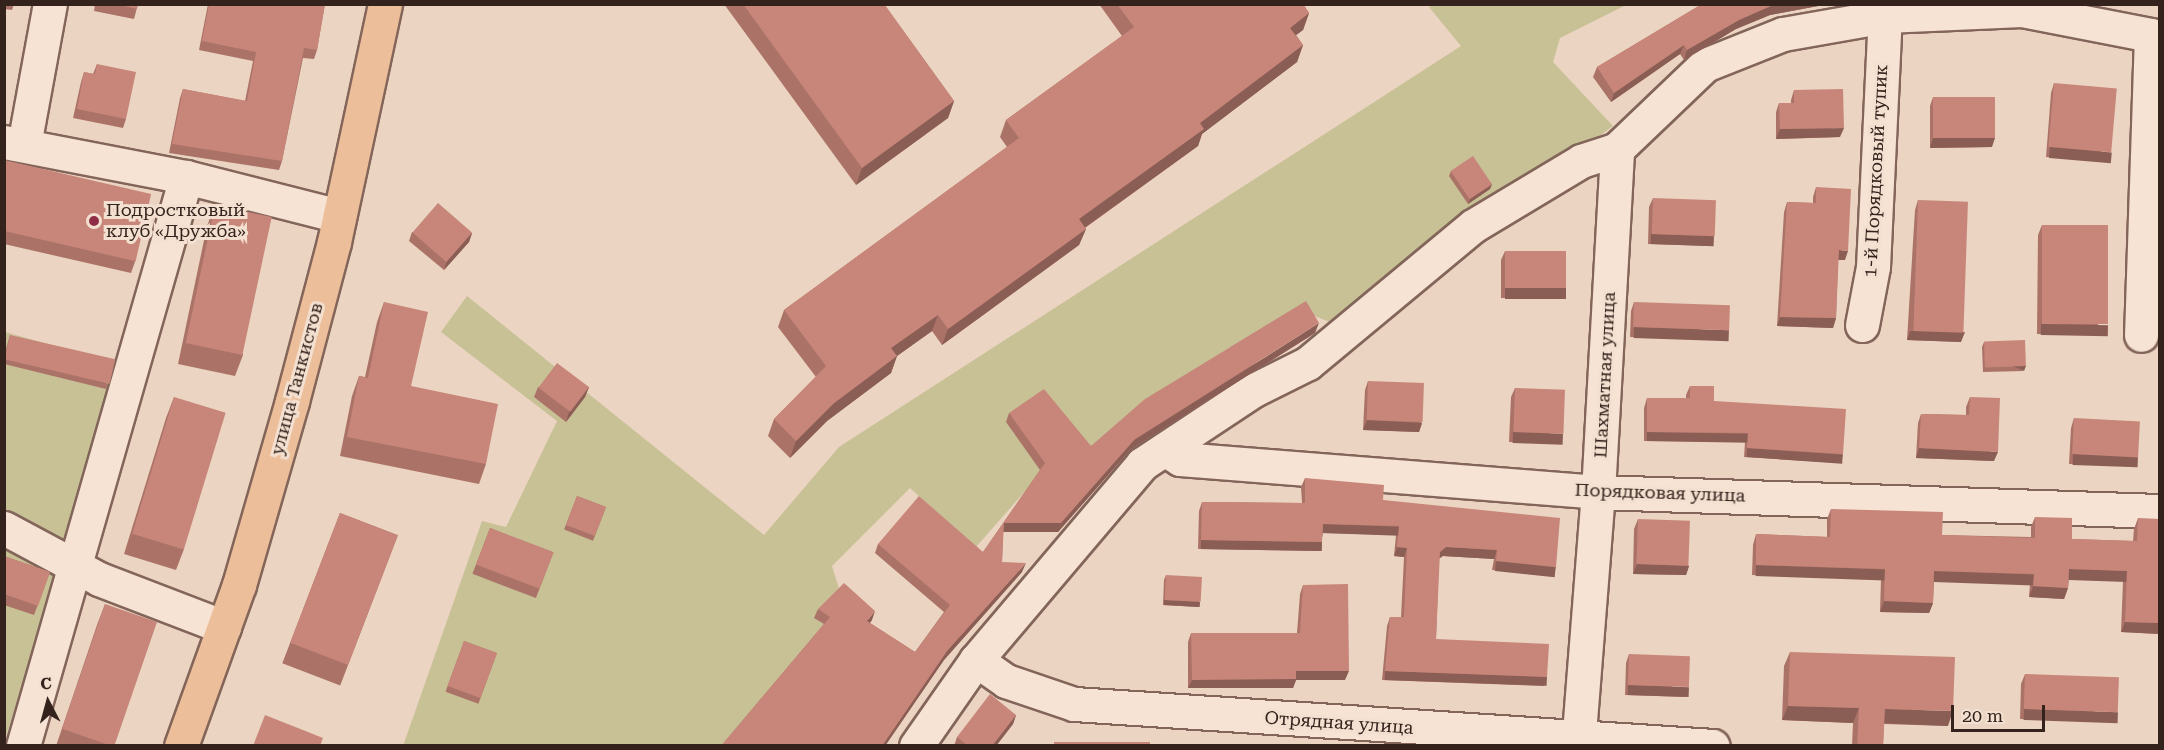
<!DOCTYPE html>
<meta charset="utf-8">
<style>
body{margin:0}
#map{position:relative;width:2164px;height:750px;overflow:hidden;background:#ebd4c1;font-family:"Roboto Serif",serif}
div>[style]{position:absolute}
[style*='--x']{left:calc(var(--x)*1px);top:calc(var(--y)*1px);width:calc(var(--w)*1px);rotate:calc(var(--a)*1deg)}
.green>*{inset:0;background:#c8c196}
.roads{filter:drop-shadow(2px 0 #83655a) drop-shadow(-2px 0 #83655a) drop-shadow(0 2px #83655a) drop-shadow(0 -2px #83655a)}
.minor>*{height:33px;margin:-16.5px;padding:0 16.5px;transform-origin:16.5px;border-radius:16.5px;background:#f6e3d4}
.major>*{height:33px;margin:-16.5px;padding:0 16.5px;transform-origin:16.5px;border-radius:16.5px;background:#edbe9a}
.wall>*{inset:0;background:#ab7368;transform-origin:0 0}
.shaded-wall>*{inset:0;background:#8b5e55;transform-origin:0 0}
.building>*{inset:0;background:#c78679;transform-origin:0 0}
.dots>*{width:16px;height:16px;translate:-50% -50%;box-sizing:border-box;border:3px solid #f3e0d0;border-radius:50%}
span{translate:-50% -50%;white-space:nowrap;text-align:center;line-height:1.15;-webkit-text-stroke:6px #f3e0d0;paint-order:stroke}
.street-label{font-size:18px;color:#34231d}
.poi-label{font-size:18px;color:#34231d}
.left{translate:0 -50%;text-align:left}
.frame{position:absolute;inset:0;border:6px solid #34231d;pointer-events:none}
.north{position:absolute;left:18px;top:672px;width:60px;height:60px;-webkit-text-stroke:4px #f3e0d0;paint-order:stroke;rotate:354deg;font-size:16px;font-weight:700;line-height:24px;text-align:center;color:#34231d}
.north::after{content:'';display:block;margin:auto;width:21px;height:27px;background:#34231d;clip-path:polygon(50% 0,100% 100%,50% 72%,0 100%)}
.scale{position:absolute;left:1951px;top:705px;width:94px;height:27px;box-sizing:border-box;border:3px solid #34231d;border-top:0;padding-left:8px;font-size:18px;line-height:21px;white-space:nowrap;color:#34231d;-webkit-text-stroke:4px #f3e0d0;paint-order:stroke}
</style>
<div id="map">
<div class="green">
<div style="clip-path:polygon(1433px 5px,1626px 5px,1560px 38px,1553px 62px,1613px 126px,1340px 326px,1302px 311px,1088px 455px,1042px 472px,976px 547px,910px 488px,832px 566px,840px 592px,827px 626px,726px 745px,403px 746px,482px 521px,506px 527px,557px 421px,441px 332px,467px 296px,764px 535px,839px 447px,1461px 46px,1429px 7px)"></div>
<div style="clip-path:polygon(5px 332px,123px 365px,5px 740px)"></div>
</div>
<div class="roads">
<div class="minor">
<div style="--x:4;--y:142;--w:185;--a:10.9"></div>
<div style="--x:186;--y:177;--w:158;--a:14.3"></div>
<div style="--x:24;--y:145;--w:143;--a:-79.6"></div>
<div style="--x:1862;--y:325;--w:59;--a:-79.3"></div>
<div style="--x:1873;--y:267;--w:251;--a:-87.3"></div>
<div style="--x:1165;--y:449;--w:18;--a:34"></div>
<div style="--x:1180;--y:459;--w:419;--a:4.5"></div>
<div style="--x:1598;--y:492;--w:562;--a:1.94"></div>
<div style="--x:4;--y:528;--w:108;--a:28.2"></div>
<div style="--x:99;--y:579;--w:134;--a:21"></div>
<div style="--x:976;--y:660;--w:37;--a:35"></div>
<div style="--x:1006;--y:681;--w:72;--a:18.7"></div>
<div style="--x:1074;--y:704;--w:640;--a:3.76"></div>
<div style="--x:23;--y:746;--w:592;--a:-74.01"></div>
<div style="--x:916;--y:746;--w:105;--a:-55.1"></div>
<div style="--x:976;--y:660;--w:257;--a:-49.7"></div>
<div style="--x:1142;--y:464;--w:134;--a:-33.5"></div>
<div style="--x:1254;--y:390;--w:60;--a:-26.6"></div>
<div style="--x:1308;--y:363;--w:214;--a:-39.7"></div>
<div style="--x:1473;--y:226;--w:126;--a:-31"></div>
<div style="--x:1581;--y:161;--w:38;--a:-18"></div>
<div style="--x:1617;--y:149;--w:122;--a:-43.7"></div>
<div style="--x:1705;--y:65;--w:84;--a:-21.7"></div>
<div style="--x:1783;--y:34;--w:104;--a:-10"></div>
<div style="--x:1885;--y:16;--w:137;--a:-2.5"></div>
<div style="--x:2022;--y:10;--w:131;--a:11"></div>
<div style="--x:2151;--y:35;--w:300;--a:91.9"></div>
<div style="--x:1578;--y:746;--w:255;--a:-85.5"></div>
<div style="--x:1598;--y:492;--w:344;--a:-86.8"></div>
</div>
<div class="major">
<div style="--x:181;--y:746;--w:171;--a:-70.2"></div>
<div style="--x:239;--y:585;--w:191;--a:-73.9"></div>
<div style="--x:292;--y:401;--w:164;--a:-75.2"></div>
<div style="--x:334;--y:242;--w:243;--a:-77.9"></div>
</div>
</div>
<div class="wall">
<div style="clip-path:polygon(4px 4px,14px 4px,12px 10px,4px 9px)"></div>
<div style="clip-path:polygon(95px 4px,138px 4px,134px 19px,94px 11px)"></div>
<div style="clip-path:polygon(208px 4px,325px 4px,317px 50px,314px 59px,303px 58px,282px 161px,279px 170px,169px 153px,180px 98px,183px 89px,245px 101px,253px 61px,199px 50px)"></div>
<div style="clip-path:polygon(724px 4px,884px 4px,954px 101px,948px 118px,856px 185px)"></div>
<div style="clip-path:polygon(1099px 4px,1303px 4px,1309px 13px,1303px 30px,1296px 35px,1303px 45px,1297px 62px,1202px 134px,1198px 146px,1085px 228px,1086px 229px,1079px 245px,942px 345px,932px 331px,897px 356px,891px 373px,827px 421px,790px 458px,768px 436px,774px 419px,816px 377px,778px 327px,784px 310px,1007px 147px,1000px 137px,1006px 120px,1122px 36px)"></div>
<div style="clip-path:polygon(1702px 4px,1829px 4px,1770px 15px,1736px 29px,1684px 60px,1680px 54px,1611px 102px,1593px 77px,1597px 67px)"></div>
<div style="clip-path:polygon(97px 64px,126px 119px,123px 128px,73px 118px,81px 82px,84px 72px,93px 74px)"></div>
<div style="clip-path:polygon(2054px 83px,2109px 162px,2046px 157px,2051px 93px)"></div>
<div style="clip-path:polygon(1794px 90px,1840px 137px,1776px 139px,1776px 112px,1779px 103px,1791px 103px,1791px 100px)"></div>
<div style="clip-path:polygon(1933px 97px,1992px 147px,1930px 148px,1930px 106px)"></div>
<div style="clip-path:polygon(4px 160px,136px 259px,131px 273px,4px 244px)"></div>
<div style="clip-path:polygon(1451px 171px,1492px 184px,1490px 189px,1468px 204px,1449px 176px)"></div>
<div style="clip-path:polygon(1816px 187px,1845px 260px,1838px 260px,1836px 318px,1833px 328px,1777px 326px,1784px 212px,1787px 202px,1813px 203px,1813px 197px)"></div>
<div style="clip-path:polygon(1653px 198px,1714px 236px,1711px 246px,1648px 244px,1649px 207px)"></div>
<div style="clip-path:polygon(1918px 200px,1961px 342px,1907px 340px,1915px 210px)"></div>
<div style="clip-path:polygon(215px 205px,243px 355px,235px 376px,178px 364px,207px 226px)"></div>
<div style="clip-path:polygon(2042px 225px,2104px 335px,2037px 334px,2038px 235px)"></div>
<div style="clip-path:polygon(412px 232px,472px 233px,469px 242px,444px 270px,409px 241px)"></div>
<div style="clip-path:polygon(1505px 251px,1566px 288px,1563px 298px,1501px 298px,1501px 260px)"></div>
<div style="clip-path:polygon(384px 302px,411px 386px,486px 464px,479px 484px,340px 456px,352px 396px,359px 376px,365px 377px,377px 322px)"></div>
<div style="clip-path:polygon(1634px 302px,1726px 340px,1630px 337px,1631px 311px)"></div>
<div style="clip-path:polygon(1315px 333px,1131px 449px,1058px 532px,1003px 532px,1002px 562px,1022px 572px,944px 660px,885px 746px,721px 746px,824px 624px,814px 618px,818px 609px,872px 620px,870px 623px,915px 652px,944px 612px,875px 553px,878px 544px,983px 552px,1040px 470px,1006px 422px,1009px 413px,1091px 446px)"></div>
<div style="clip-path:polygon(10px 335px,108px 384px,106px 389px,4px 364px,4px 356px)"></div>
<div style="clip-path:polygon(1984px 342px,2024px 371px,1983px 372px,1982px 347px)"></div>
<div style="clip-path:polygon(1368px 381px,1422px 423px,1419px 432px,1363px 430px,1365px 390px)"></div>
<div style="clip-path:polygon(1690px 386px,1714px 401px,1843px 454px,1840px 463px,1744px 457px,1745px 442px,1644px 441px,1644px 408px,1647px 398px,1686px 398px,1686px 395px)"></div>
<div style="clip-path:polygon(538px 387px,589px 387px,585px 397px,566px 422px,534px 397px)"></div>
<div style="clip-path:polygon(1515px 388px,1559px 444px,1509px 442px,1511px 397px)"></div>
<div style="clip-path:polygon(174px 397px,184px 549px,176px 570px,124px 554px,166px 418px)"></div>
<div style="clip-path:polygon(1970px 397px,1994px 461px,1916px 458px,1918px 423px,1921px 414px,1966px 415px,1966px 407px)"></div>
<div style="clip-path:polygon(2074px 418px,2138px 456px,2135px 466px,2069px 464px,2071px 428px)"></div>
<div style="clip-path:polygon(1305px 478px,1383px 500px,1556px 567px,1552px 576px,1492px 570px,1494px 559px,1443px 556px,1439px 558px,1436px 639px,1547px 677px,1544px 686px,1382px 680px,1387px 626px,1390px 617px,1401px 617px,1404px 557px,1394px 556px,1396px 535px,1323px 533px,1319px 551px,1198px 549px,1199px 511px,1202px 502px,1302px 503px,1301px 487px)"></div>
<div style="left:577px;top:496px;width:31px;height:36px;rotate:21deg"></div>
<div style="clip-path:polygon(1831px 509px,1942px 535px,2031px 537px,2031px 527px,2035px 517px,2072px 539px,2133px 541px,2134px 529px,2138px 518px,2160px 634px,2121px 632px,2123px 581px,2069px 579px,2068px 588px,2064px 599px,2029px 597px,2030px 584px,1934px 581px,1933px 603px,1929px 613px,1880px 612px,1881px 579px,1752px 575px,1753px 545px,1756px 534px,1827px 537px,1827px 519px)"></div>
<div style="left:340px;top:513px;width:62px;height:161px;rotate:21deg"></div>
<div style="clip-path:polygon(1638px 519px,1689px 566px,1686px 575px,1633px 574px,1634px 529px)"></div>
<div style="left:490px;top:528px;width:68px;height:49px;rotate:21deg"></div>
<div style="clip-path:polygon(4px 556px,50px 572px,34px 615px,4px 605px)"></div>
<div style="clip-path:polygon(1166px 575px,1200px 602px,1198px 607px,1163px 605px,1164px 580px)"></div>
<div style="clip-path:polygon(1303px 585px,1345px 680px,1296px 680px,1293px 688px,1188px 688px,1188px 642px,1191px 633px,1297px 633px,1300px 594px)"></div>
<div style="clip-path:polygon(105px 604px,114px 746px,56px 746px,97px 625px)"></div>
<div style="left:464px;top:641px;width:35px;height:54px;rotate:20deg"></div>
<div style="clip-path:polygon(1790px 652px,1948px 726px,1884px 724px,1883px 746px,1852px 746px,1853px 723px,1782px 720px,1784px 666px)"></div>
<div style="clip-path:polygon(1629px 654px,1686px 697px,1625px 695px,1626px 663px)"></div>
<div style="clip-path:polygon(2025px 674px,2114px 722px,2020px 719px,2021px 684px)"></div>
<div style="clip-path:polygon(1016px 715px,1013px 724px,996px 746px,954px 746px,957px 737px)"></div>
</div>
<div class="shaded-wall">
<div style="clip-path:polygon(1778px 4px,1829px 4px,1770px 15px,1736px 29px,1684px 60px,1687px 50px,1739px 20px,1773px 5px)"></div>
<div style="clip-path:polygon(1309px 13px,1303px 30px,1284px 44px,1290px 28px)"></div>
<div style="clip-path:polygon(1303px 45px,1297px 62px,1202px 134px,1198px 146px,1073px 236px,1079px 219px,1200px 123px)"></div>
<div style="clip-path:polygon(1684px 45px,1680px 54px,1611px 102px,1614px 93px)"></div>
<div style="clip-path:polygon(954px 101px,948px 118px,856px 185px,862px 168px)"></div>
<div style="clip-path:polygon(1844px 128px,1840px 137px,1776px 139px,1780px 129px)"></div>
<div style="clip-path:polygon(1933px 138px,1995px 138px,1992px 147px,1930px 148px)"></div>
<div style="left:2050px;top:147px;width:62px;height:11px;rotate:5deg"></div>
<div style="clip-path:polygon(1492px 184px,1490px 189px,1468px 204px,1470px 199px)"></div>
<div style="clip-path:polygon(1086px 229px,1079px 245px,942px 345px,948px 329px)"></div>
<div style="clip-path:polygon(472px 233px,469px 242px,444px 270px,447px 261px)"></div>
<div style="left:1651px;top:234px;width:63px;height:10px;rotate:2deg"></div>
<div style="clip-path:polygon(1839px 250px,1848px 251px,1845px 260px,1835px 260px)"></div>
<div style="left:1505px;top:288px;width:61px;height:11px"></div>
<div style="clip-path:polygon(938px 315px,932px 331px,897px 356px,891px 373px,827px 421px,790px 458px,796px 441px,833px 404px,891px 348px)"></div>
<div style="clip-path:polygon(1780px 317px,1836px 318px,1833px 328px,1777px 326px)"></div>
<div style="clip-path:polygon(1319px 323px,1315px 333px,1131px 449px,1058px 532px,1000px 532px,1004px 523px)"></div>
<div style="left:2041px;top:324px;width:67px;height:11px;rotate:1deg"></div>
<div style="left:1634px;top:327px;width:95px;height:11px;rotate:2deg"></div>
<div style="clip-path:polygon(1910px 331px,1965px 332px,1961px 342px,1907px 340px)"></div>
<div style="left:2026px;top:366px;width:5px;height:41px;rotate:112deg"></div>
<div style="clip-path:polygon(589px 387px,585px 397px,566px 422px,569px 412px)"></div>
<div style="clip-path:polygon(1367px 420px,1422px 423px,1419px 432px,1363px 430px)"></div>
<div style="left:1513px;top:432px;width:50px;height:11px;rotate:2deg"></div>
<div style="left:1647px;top:432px;width:101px;height:9px;rotate:1deg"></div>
<div style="left:1747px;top:448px;width:96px;height:9px;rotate:4deg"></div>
<div style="clip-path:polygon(1919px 448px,1998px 452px,1994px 461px,1916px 458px)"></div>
<div style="left:2073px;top:454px;width:65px;height:11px;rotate:2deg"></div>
<div style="left:1323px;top:524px;width:76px;height:9px;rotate:2deg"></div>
<div style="left:1201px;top:540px;width:121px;height:9px;rotate:1deg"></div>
<div style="clip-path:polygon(1397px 547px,1407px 548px,1404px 557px,1394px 556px)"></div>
<div style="clip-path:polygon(1446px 547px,1497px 550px,1494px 559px,1443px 556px,1436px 561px,1440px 552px)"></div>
<div style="left:1496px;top:561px;width:60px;height:10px;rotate:6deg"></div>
<div style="clip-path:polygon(1026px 563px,1022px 572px,944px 660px,885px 746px,882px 746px,947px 651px)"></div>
<div style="clip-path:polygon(1637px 564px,1689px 566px,1686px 575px,1633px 574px)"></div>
<div style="left:1756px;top:565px;width:129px;height:11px;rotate:2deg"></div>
<div style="left:2069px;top:569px;width:58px;height:11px;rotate:2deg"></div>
<div style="left:1934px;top:571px;width:100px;height:11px;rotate:2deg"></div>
<div style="clip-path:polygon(2033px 586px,2068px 588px,2064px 599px,2029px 597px)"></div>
<div style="left:1164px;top:600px;width:36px;height:5px;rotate:3deg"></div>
<div style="clip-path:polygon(1884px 601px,1933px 603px,1929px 613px,1880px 612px)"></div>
<div style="clip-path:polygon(875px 611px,872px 620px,864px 630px,867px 621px)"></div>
<div style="clip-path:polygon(2125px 622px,2160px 623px,2160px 634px,2121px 632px)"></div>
<div style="clip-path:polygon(1296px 671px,1349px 671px,1345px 680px,1296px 680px,1293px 688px,1188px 688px,1192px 680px)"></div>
<div style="left:1385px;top:671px;width:162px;height:9px;rotate:2deg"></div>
<div style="left:1628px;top:685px;width:61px;height:10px;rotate:2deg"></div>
<div style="clip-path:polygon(1788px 706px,1859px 708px,1853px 723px,1782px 720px)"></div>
<div style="clip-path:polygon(1885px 709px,1953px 711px,1948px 726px,1879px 723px)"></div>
<div style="left:2024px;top:709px;width:94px;height:11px;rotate:2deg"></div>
<div style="clip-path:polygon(1016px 715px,1013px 724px,996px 746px,992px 746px)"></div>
</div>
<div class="building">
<div style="clip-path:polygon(115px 4px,138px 4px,137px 9px)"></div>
<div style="clip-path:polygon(209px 4px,325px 4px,317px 50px,304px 48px,282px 161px,172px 144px,183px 89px,247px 101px,256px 52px,202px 41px)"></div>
<div style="clip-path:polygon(743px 4px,884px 4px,954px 101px,862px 168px)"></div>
<div style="clip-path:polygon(1117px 4px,1303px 4px,1309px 13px,1290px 28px,1303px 45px,1200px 123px,1204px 129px,1079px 219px,1086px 229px,948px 329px,938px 315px,891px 348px,897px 356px,833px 404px,796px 441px,774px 419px,826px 366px,784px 310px,1019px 138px,1006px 120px,1134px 27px)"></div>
<div style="clip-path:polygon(1702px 4px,1778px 4px,1773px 5px,1739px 20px,1687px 50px,1684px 45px,1614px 93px,1597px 67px)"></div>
<div style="clip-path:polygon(97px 64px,136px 72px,126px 119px,77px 109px,84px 72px,95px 74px)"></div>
<div style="left:2054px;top:83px;width:63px;height:64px;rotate:5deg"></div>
<div style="clip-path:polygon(1843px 89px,1844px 128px,1780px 129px,1779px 103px,1794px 103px,1794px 90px)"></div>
<div style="left:1933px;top:97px;width:62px;height:41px"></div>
<div style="left:1473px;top:156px;width:34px;height:27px;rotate:56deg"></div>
<div style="left:4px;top:160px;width:151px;height:69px;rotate:13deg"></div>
<div style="clip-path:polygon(1816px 187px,1851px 189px,1848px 251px,1839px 250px,1836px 318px,1780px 317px,1787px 202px,1816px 203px)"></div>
<div style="left:1653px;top:198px;width:63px;height:36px;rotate:2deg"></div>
<div style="left:1918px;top:200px;width:50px;height:131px;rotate:2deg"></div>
<div style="left:438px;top:203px;width:45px;height:39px;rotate:41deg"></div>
<div style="left:215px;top:205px;width:58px;height:141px;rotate:12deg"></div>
<div style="left:2042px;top:225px;width:66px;height:99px"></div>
<div style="left:1505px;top:251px;width:61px;height:37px"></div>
<div style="clip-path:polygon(1306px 301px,1319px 323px,1135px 439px,1061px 523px,1004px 523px,1002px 562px,1026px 563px,947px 651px,882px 746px,721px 746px,830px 617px,818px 609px,844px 583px,875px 611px,867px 621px,915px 652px,950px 605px,878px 544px,919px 496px,983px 552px,1045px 463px,1009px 413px,1044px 389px,1091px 446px,1145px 399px)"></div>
<div style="clip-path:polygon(384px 302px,428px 312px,411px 386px,498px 404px,486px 464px,347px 437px,359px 376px,368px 378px)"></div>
<div style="left:1634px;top:302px;width:96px;height:25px;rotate:2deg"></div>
<div style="left:10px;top:335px;width:108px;height:25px;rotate:13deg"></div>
<div style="left:2025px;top:340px;width:26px;height:41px;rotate:88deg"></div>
<div style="left:557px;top:363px;width:40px;height:31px;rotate:37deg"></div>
<div style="left:1368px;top:381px;width:56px;height:39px;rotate:2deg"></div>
<div style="clip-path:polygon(1690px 386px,1714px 386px,1714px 401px,1846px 409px,1843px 454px,1747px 448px,1748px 433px,1647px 432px,1647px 398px,1690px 398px)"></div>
<div style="left:1515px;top:388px;width:50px;height:44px;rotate:2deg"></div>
<div style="left:174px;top:397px;width:54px;height:143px;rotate:17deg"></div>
<div style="clip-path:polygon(1970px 397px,2000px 398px,1998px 452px,1919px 448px,1921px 414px,1969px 415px)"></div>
<div style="left:2074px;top:418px;width:66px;height:36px;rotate:3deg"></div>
<div style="clip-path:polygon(1305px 478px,1384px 485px,1383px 500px,1560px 518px,1556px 567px,1496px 561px,1497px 550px,1446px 547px,1440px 552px,1436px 639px,1549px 644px,1547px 677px,1385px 671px,1390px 617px,1404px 617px,1407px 548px,1397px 547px,1399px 526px,1323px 524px,1322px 542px,1201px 540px,1202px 502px,1305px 503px)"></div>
<div style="left:577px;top:496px;width:31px;height:31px;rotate:21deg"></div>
<div style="clip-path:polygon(1831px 509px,1943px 512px,1942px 535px,2035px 538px,2035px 517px,2072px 518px,2072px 539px,2137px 541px,2138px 518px,2160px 519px,2160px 623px,2125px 622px,2127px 571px,2069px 569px,2068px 588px,2033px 586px,2034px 574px,1934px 571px,1933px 603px,1884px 601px,1885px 569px,1756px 565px,1756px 534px,1830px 537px)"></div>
<div style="left:340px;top:513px;width:62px;height:139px;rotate:21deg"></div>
<div style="left:1638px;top:519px;width:52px;height:45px;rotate:2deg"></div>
<div style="left:490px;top:528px;width:68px;height:39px;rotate:21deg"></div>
<div style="clip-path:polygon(4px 556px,50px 572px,38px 606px,4px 594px)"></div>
<div style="left:1166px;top:575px;width:36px;height:25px;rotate:3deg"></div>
<div style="clip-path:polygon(1348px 584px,1349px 671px,1296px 671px,1296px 679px,1192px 680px,1191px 633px,1300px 633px,1303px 585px)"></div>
<div style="left:105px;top:604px;width:55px;height:132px;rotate:19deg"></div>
<div style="left:464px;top:641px;width:35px;height:48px;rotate:20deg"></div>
<div style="clip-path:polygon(1790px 652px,1955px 657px,1953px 711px,1885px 709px,1883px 746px,1857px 746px,1859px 708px,1788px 706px)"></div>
<div style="left:1629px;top:654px;width:61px;height:31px;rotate:2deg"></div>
<div style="left:2025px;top:674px;width:94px;height:35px;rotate:2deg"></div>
<div style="clip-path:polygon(990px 694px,1016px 715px,992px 746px,968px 746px,957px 737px)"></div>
<div style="clip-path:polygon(265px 715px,323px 738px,320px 746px,253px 746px)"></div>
<div style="left:1054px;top:742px;width:96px;height:4px"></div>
</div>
<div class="dots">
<div style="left:94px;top:221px;background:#8f2d47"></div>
</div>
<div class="street-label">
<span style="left:1876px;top:171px;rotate:-87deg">1-й Порядковый тупик</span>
<span style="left:1605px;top:375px;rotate:-87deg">Шахматная улица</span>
<span style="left:297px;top:379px;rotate:-75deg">улица Танкистов</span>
<span style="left:1660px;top:493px;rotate:2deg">Порядковая улица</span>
<span style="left:1339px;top:723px;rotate:4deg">Отрядная улица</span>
</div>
<div class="poi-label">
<span class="left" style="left:106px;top:221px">Подростковый<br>клуб «Дружба»</span>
</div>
<div class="frame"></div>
<div class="north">С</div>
<div class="scale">20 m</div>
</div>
